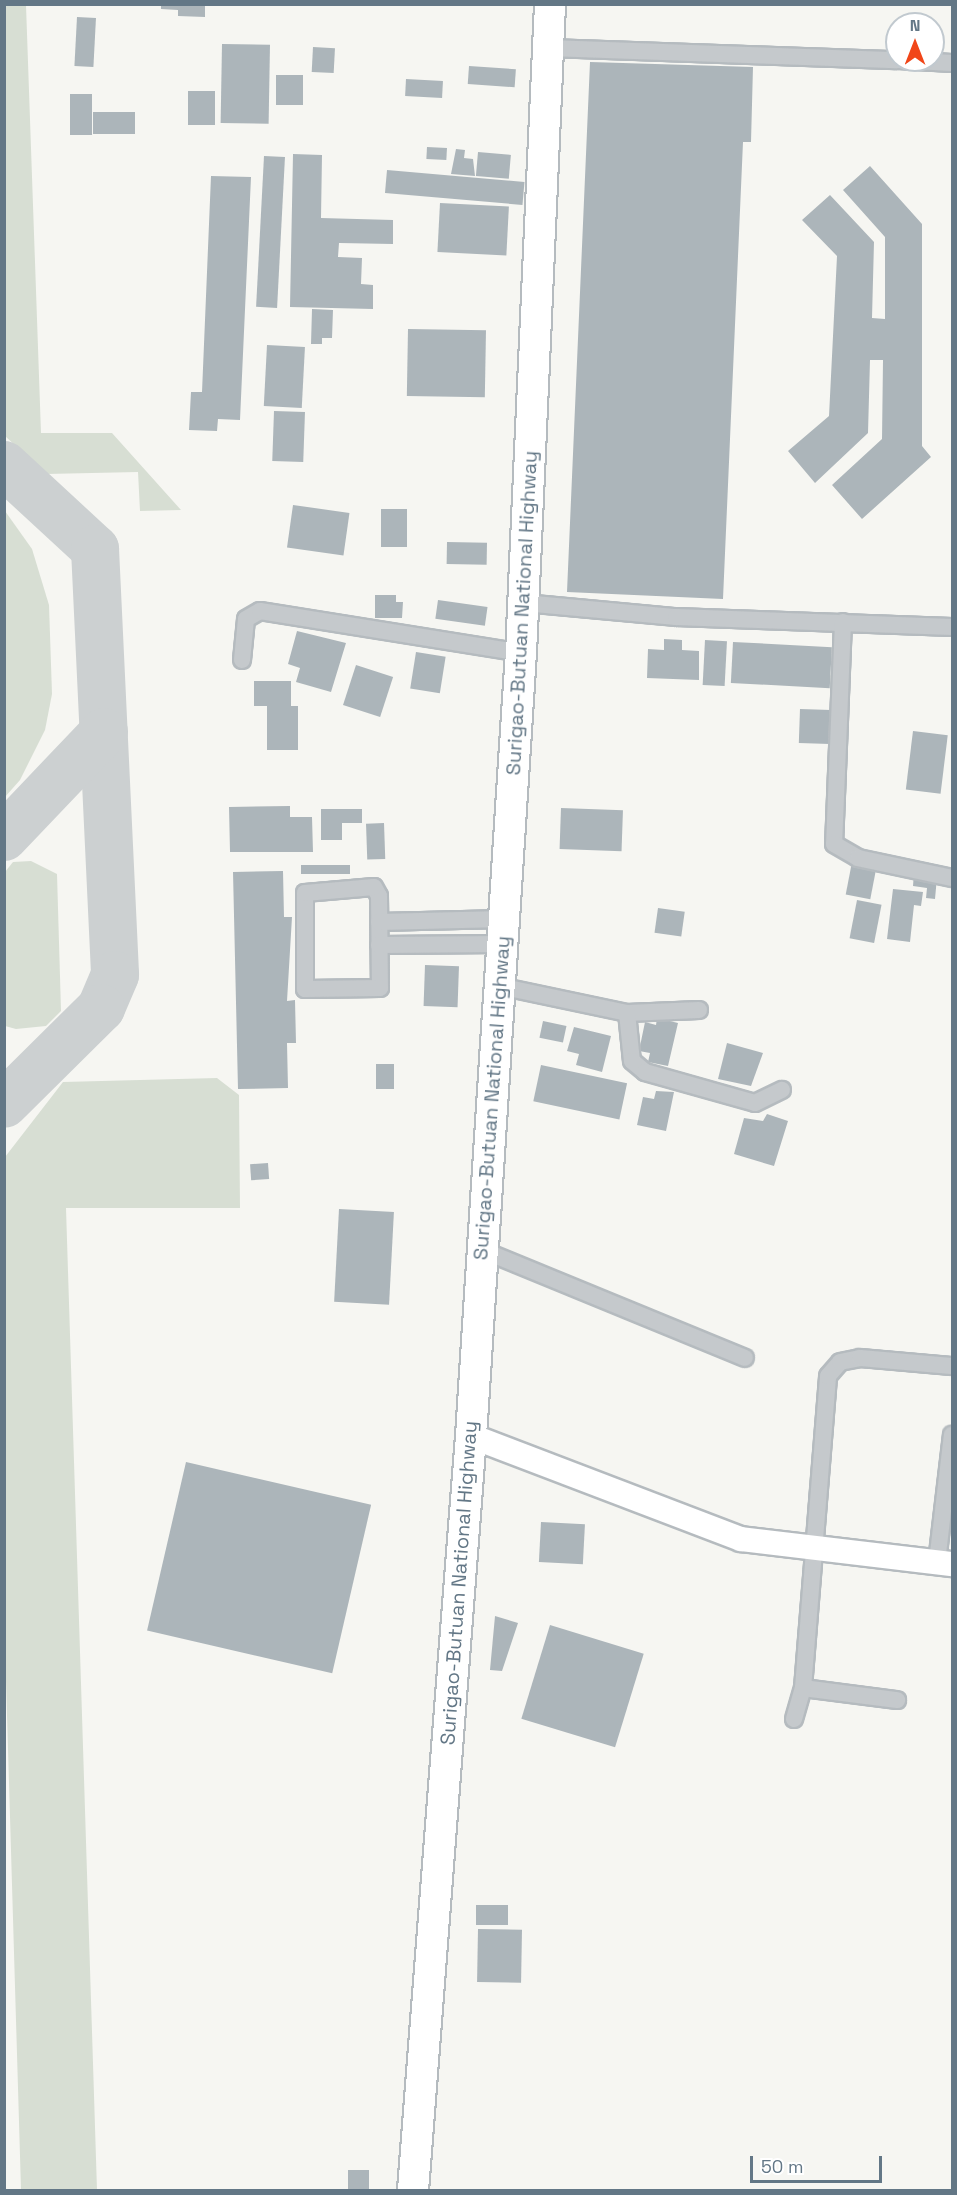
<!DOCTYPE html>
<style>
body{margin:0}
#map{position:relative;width:957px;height:2195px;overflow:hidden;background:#f6f6f2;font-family:"Space Grotesk",sans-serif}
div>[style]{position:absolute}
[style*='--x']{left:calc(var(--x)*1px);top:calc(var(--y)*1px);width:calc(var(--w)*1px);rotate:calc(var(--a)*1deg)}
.green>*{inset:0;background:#d7ded3}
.taxiway>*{height:48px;margin:-24px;padding:0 24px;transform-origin:24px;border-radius:24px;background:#ccd0d1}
.building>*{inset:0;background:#acb5ba;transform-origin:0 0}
.roads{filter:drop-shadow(2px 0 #b5bbbf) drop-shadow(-2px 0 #b5bbbf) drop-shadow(0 2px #b5bbbf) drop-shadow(0 -2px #b5bbbf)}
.street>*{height:16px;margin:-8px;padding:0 8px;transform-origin:8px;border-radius:8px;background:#c5c9cc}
.secondary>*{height:24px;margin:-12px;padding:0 12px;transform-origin:12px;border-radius:12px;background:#fff}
.highway>*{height:30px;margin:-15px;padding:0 15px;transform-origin:15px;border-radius:15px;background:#fff}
span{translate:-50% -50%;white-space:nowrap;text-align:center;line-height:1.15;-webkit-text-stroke:6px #fff;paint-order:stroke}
.street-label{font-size:20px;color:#637786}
.frame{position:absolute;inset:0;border:6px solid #637786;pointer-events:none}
.north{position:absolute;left:885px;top:12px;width:60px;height:60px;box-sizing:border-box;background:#fff;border:2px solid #c1c9cf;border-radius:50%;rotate:0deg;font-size:16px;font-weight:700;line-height:24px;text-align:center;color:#637786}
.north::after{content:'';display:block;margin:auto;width:21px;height:27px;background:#f14618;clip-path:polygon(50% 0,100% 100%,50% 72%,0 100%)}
.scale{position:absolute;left:750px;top:2156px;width:132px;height:27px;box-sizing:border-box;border:3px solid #637786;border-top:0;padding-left:8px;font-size:18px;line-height:21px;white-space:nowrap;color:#637786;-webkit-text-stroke:4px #fff;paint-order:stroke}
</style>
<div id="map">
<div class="green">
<div style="clip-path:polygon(4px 5px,26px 5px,41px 433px,112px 433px,181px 510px,140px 511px,138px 472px,46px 474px,5px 436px)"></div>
<div style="clip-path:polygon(5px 511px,32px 549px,49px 605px,52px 694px,45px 730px,20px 780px,5px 797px)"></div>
<div style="clip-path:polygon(31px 861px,57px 874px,61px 1011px,46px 1026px,16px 1029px,5px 1026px,5px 872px,13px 862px)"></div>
<div style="clip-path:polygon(217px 1078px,239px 1095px,240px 1208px,66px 1208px,97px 2190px,21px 2190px,5px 1647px,5px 1157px,63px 1082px)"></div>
</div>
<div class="taxiway">
<div style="--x:4;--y:465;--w:124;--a:42.7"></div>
<div style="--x:95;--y:549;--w:426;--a:87.3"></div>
<div style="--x:115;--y:975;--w:36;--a:113"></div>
<div style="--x:101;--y:1008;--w:136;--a:135.3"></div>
<div style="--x:4;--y:837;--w:145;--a:-46.4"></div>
</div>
<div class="building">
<div style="clip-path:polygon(161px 5px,205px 5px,205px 17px,178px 16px,178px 10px,161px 9px)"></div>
<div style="left:77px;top:17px;width:19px;height:49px;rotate:3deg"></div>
<div style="left:222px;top:44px;width:48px;height:79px;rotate:1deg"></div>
<div style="left:313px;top:47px;width:22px;height:25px;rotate:3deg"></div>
<div style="clip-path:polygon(590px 62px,753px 67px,751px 142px,743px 142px,723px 599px,567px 592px)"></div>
<div style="left:469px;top:66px;width:47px;height:18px;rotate:4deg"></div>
<div style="left:276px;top:75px;width:27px;height:30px"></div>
<div style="left:406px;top:79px;width:37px;height:17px;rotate:3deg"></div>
<div style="left:188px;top:91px;width:27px;height:34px"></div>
<div style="left:70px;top:94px;width:22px;height:41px"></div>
<div style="left:93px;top:112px;width:42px;height:22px"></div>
<div style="left:427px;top:147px;width:20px;height:12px;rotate:3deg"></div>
<div style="clip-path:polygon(456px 149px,465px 150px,464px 158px,473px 159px,475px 176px,451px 174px)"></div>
<div style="left:478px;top:152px;width:33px;height:24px;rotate:5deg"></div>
<div style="clip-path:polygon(293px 154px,322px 155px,321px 218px,393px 220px,393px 244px,339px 243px,338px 257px,362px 258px,361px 284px,373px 285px,373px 309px,290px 307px)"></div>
<div style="left:264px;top:156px;width:21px;height:151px;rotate:3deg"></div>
<div style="clip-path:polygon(870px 166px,922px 224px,922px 446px,931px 457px,862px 519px,832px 485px,882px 439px,883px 360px,870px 360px,868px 433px,815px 483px,788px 451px,829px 416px,837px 256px,802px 220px,830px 195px,874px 242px,872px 318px,885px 319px,885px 237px,843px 190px)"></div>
<div style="left:387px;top:170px;width:138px;height:23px;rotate:5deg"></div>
<div style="clip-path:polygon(211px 176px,251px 177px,240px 420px,218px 419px,217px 431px,189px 430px,191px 392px,202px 392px)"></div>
<div style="left:440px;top:203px;width:69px;height:49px;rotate:3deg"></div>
<div style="clip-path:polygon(312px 309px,333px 310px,332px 338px,322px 338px,322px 344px,311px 344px)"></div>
<div style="left:408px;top:329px;width:78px;height:67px;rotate:1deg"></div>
<div style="left:267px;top:345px;width:38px;height:61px;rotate:3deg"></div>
<div style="left:274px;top:411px;width:31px;height:50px;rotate:2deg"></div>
<div style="left:293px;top:505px;width:57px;height:43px;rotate:8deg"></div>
<div style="left:381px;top:509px;width:26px;height:38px"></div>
<div style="left:447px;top:542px;width:40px;height:22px;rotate:1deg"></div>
<div style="clip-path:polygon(375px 595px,396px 595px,396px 602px,403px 602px,402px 618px,375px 618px)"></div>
<div style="left:438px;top:600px;width:50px;height:19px;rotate:8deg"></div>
<div style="clip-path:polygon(297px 631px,346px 643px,331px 692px,296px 682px,300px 668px,288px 664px)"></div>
<div style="clip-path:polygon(664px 639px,682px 640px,682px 650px,699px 651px,699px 680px,647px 678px,648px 649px,664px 650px)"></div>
<div style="left:705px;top:640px;width:22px;height:45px;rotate:3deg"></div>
<div style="left:733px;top:642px;width:99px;height:41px;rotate:3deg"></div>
<div style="left:416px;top:652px;width:30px;height:37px;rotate:9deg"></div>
<div style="left:356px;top:665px;width:39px;height:42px;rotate:18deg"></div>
<div style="clip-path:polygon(254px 681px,291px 681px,291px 706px,298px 706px,298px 750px,267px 750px,267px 706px,254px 706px)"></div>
<div style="left:800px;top:709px;width:31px;height:34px;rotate:2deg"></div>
<div style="left:913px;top:731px;width:35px;height:59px;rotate:7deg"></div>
<div style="clip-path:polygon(290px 806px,290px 817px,312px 817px,313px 852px,230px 852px,229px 807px)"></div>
<div style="left:561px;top:808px;width:62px;height:41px;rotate:2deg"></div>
<div style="clip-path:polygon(321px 809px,362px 809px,362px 823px,342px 823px,342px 840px,321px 840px)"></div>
<div style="left:384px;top:823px;width:36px;height:18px;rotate:88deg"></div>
<div style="left:852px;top:862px;width:25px;height:33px;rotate:11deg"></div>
<div style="left:301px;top:865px;width:49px;height:9px"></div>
<div style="clip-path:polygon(283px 871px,284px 917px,292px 917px,287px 1001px,295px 1000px,296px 1043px,287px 1043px,288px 1088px,238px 1089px,233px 872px)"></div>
<div style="clip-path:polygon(914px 872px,937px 877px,935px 899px,926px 898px,927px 888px,913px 886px)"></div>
<div style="clip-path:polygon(893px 889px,923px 892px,921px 906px,914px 905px,910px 942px,887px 939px)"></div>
<div style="left:857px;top:900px;width:25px;height:39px;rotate:11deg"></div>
<div style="left:658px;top:908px;width:27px;height:25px;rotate:8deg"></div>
<div style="left:425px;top:965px;width:34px;height:41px;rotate:2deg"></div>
<div style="clip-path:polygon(657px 1018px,678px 1023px,668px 1066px,648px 1062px,650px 1053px,639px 1051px,645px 1022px,656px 1025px)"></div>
<div style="left:543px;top:1021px;width:24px;height:17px;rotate:12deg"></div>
<div style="clip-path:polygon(574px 1027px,611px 1036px,602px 1072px,576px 1065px,579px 1054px,567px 1051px)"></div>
<div style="clip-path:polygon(727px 1043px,763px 1053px,751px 1086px,718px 1079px)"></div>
<div style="left:376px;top:1064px;width:18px;height:25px"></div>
<div style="left:541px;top:1065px;width:88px;height:37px;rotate:12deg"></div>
<div style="clip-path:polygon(656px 1091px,674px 1092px,666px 1131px,637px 1125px,643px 1097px,654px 1099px)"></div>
<div style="clip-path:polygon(767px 1114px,788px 1121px,774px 1166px,734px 1154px,744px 1118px,763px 1121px)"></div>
<div style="left:268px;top:1163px;width:16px;height:18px;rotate:86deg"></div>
<div style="left:339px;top:1209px;width:55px;height:93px;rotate:3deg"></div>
<div style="left:186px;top:1462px;width:190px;height:173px;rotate:13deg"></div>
<div style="left:541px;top:1522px;width:44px;height:40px;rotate:3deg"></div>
<div style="clip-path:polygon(495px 1616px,518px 1623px,502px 1671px,490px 1670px)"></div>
<div style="left:550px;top:1625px;width:98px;height:98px;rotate:17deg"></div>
<div style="left:476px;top:1905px;width:32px;height:20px"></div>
<div style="left:478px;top:1929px;width:44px;height:53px;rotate:1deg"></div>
<div style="left:369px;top:2170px;width:20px;height:21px;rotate:90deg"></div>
</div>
<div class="roads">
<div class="street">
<div style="--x:549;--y:48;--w:348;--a:2"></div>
<div style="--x:898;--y:60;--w:54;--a:3.2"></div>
<div style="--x:524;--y:603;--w:153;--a:5.3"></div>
<div style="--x:676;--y:617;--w:276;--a:2.1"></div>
<div style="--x:843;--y:622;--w:222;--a:92.3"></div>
<div style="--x:834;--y:844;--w:28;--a:30"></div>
<div style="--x:858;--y:858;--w:96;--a:12"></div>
<div style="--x:242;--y:660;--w:41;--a:-84.4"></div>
<div style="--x:246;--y:619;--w:16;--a:-30"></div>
<div style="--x:260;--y:611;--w:264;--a:9.1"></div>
<div style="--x:374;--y:887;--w:10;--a:61"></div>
<div style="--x:379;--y:896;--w:92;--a:89.4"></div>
<div style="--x:380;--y:988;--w:75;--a:179.2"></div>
<div style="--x:305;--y:989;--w:96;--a:-90"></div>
<div style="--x:305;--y:893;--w:69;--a:-5"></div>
<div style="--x:379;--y:922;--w:124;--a:-1.4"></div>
<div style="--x:379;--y:945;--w:123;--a:-0.5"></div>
<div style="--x:499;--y:986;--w:131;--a:11.9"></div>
<div style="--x:627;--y:1013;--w:72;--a:-2.4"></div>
<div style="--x:627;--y:1013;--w:48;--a:84.1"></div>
<div style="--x:632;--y:1061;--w:17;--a:40"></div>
<div style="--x:645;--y:1072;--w:114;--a:15.7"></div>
<div style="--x:755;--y:1103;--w:30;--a:-26"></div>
<div style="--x:482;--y:1250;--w:284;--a:22.3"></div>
<div style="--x:937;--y:1562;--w:128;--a:-83.3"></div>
<div style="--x:803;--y:1688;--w:95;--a:7.3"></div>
<div style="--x:794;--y:1719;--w:32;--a:-74"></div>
<div style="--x:803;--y:1688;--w:313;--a:-85.4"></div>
<div style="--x:828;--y:1376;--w:18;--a:-49"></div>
<div style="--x:840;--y:1362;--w:20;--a:-11"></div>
<div style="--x:860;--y:1358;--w:92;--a:5"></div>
</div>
<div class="secondary">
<div style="--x:471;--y:1436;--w:289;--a:20.9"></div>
<div style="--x:741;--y:1539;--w:212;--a:6.8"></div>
</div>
<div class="highway">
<div style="--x:413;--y:2190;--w:756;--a:-85.6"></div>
<div style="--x:471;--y:1436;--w:785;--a:-86.35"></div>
<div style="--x:521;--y:653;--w:650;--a:-87.44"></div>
</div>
</div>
<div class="street-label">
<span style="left:522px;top:613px;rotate:-87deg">Surigao-Butuan National Highway</span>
<span style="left:492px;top:1098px;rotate:-86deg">Surigao-Butuan National Highway</span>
<span style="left:459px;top:1583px;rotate:-86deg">Surigao-Butuan National Highway</span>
</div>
<div class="frame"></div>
<div class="north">N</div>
<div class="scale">50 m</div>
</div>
